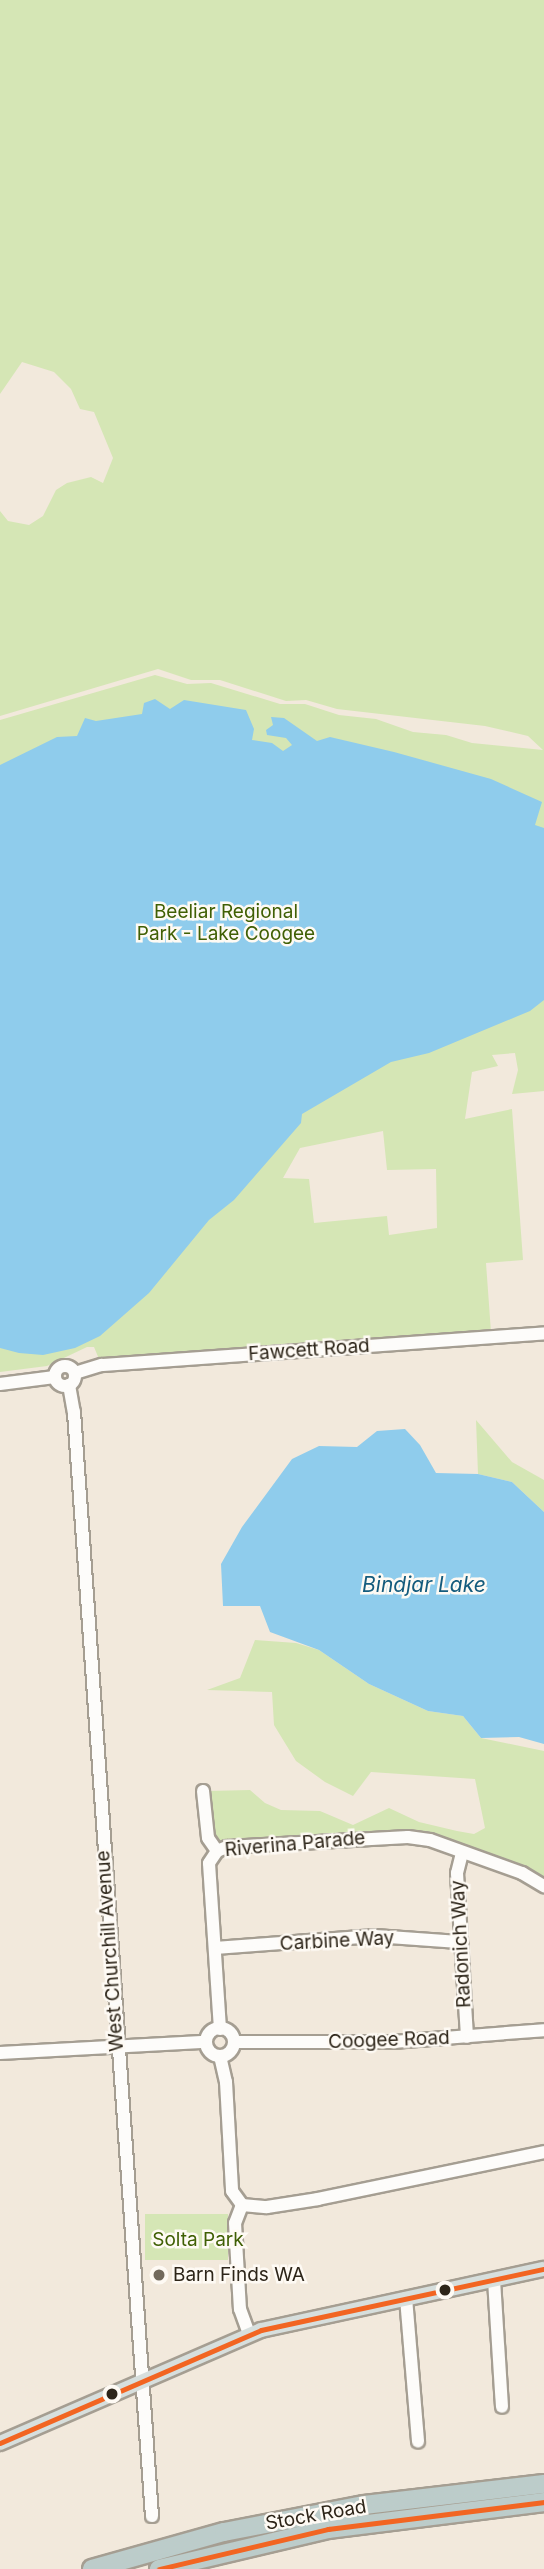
<!DOCTYPE html>
<style>
body{margin:0}
#map{position:relative;width:544px;height:2569px;overflow:hidden;background:#f2e9dc;font-family:Inter,sans-serif}
div>[style]{position:absolute}
[style*='--x']{left:calc(var(--x)*1px);top:calc(var(--y)*1px);width:calc(var(--w)*1px);rotate:calc(var(--a)*1deg)}
.green>*{inset:0;background:#d5e6b5;transform-origin:0 0}
.water>*{inset:0;background:#8fccec}
.roads{filter:drop-shadow(2px 0 #a59e92) drop-shadow(-2px 0 #a59e92) drop-shadow(0 2px #a59e92) drop-shadow(0 -2px #a59e92)}
.minor>*{height:12px;margin:-6px;padding:0 6px;transform-origin:6px;border-radius:6px;background:#fdfcfa}
.minor>.ring{margin:-6px;padding:0;box-sizing:content-box;background:none;border:12px solid #fdfcfa;border-radius:50%}
.major>*{height:14px;margin:-7px;padding:0 7px;transform-origin:7px;border-radius:7px;background:#d7dfdd}
.highway>*{height:18px;margin:-9px;padding:0 9px;transform-origin:9px;border-radius:9px;background:#bcccca}
.bus-1>*{height:5px;margin:-2.5px;padding:0 2.5px;transform-origin:2.5px;border-radius:2.5px;background:#f26522}
.dots>*{width:19px;height:19px;translate:-50% -50%;box-sizing:border-box;border:4px solid #fefaf4;border-radius:50%}
span{translate:-50% -50%;white-space:nowrap;text-align:center;line-height:1.15;-webkit-text-stroke:5px #fefaf4;paint-order:stroke}
.park-label{font-size:19px;color:#3f5f04}
.street-label{font-size:19px;color:#2d2519}
.poi-label{font-size:19px;color:#2d2519}
.left{translate:0 -50%;text-align:left}
.water-label{font-size:21px;color:#145b7d;font-style:italic}
</style>
<div id="map">
<div class="green">
<div style="clip-path:polygon(evenodd,0 0,544px 0,544px 1091px,512px 1094px,518px 1070px,515px 1053px,492px 1055px,498px 1066px,472px 1072px,465px 1119px,512px 1109px,523px 1260px,486px 1263px,491px 1332px,99px 1359px,94px 1347px,87px 1347px,47px 1366px,0 1372px,0 720px,155px 675px,187px 684px,211px 683px,280px 704px,305px 704px,339px 715px,376px 719px,413px 732px,446px 735px,472px 743px,543px 750px,528px 736px,485px 726px,337px 709px,306px 700px,286px 701px,220px 680px,191px 680px,158px 669px,0 716px,0 511px,8px 521px,29px 525px,43px 516px,56px 490px,67px 483px,91px 477px,103px 483px,113px 458px,94px 412px,80px 409px,71px 389px,54px 372px,22px 362px,0 394px,0 0,383px 1131px,387px 1170px,436px 1169px,437px 1228px,389px 1235px,387px 1216px,314px 1223px,309px 1179px,283px 1178px,300px 1148px,383px 1131px)"></div>
<div style="clip-path:polygon(476px 1420px,512px 1462px,544px 1480px,544px 1512px,512px 1482px,478px 1474px)"></div>
<div style="clip-path:polygon(255px 1640px,296px 1643px,319px 1650px,369px 1684px,428px 1711px,463px 1716px,481px 1738px,544px 1751px,544px 1881px,404px 1832px,224px 1844px,213px 1837px,207px 1791px,250px 1790px,265px 1803px,281px 1810px,320px 1811px,353px 1825px,389px 1808px,419px 1822px,457px 1831px,474px 1834px,485px 1828px,475px 1779px,371px 1772px,353px 1796px,325px 1782px,296px 1761px,274px 1725px,272px 1692px,207px 1690px,240px 1678px)"></div>
<div style="left:228px;top:2214px;width:46px;height:83px;rotate:90deg"></div>
</div>
<div class="water">
<div style="clip-path:polygon(155px 699px,170px 709px,184px 700px,246px 710px,254px 729px,252px 740px,272px 743px,283px 751px,292px 745px,286px 738px,267px 735px,266px 730px,273px 725px,271px 717px,284px 718px,317px 741px,330px 737px,394px 752px,491px 779px,542px 802px,535px 825px,544px 828px,544px 1000px,530px 1011px,429px 1053px,391px 1062px,302px 1114px,301px 1123px,234px 1200px,209px 1220px,149px 1293px,100px 1336px,75px 1348px,43px 1355px,19px 1353px,0 1348px,0 765px,57px 737px,77px 736px,85px 718px,96px 721px,142px 714px,144px 703px)"></div>
<div style="clip-path:polygon(405px 1429px,420px 1445px,436px 1473px,478px 1474px,512px 1482px,544px 1512px,544px 1744px,519px 1737px,481px 1738px,463px 1716px,428px 1711px,369px 1684px,319px 1650px,270px 1632px,260px 1606px,223px 1606px,221px 1564px,242px 1527px,292px 1459px,319px 1446px,357px 1447px,377px 1431px)"></div>
</div>
<div class="roads">
<div class="minor">
<div class="ring" style="left:55px;top:1366px;width:8px;height:8px"></div>
<div style="--x:75;--y:1373;--w:28;--a:-17"></div>
<div style="--x:102;--y:1365;--w:443;--a:-4.1"></div>
<div style="--x:0;--y:1384;--w:55;--a:-7.3"></div>
<div style="--x:69;--y:1385;--w:27;--a:80"></div>
<div style="--x:74;--y:1412;--w:1107;--a:85.96"></div>
<div style="--x:203;--y:1791;--w:47;--a:83.9"></div>
<div style="--x:208;--y:1838;--w:16;--a:55"></div>
<div style="--x:462;--y:1853;--w:21;--a:104"></div>
<div style="--x:457;--y:1873;--w:164;--a:86.5"></div>
<div style="--x:215;--y:1948;--w:160;--a:-4.3"></div>
<div style="--x:375;--y:1936;--w:84;--a:4.1"></div>
<div class="ring" style="left:206px;top:2028px;width:16px;height:16px"></div>
<div style="--x:220;--y:2029;--w:166;--a:-93.8"></div>
<div style="--x:209;--y:1863;--w:14;--a:-56"></div>
<div style="--x:217;--y:1851;--w:11;--a:-22"></div>
<div style="--x:227;--y:1847;--w:181;--a:-3.2"></div>
<div style="--x:408;--y:1837;--w:22;--a:8"></div>
<div style="--x:430;--y:1840;--w:98;--a:19.7"></div>
<div style="--x:522;--y:1873;--w:26;--a:31"></div>
<div style="--x:234;--y:2042;--w:159;--a:0"></div>
<div style="--x:393;--y:2042;--w:151;--a:-4.5"></div>
<div style="--x:0;--y:2053;--w:206;--a:-3.1"></div>
<div style="--x:220;--y:2056;--w:27;--a:77"></div>
<div style="--x:226;--y:2082;--w:109;--a:86.8"></div>
<div style="--x:232;--y:2191;--w:17;--a:54"></div>
<div style="--x:242;--y:2205;--w:25;--a:5"></div>
<div style="--x:267;--y:2207;--w:52;--a:-8.9"></div>
<div style="--x:318;--y:2199;--w:231;--a:-11.7"></div>
<div style="--x:242;--y:2205;--w:19;--a:111"></div>
<div style="--x:235;--y:2223;--w:86;--a:86.7"></div>
<div style="--x:240;--y:2309;--w:27;--a:70"></div>
<div style="--x:494;--y:2280;--w:127;--a:86.4"></div>
<div style="--x:406;--y:2298;--w:144;--a:85.2"></div>
</div>
<div class="major">
<div style="--x:0;--y:2443;--w:284;--a:-23.4"></div>
<div style="--x:261;--y:2330;--w:289;--a:-12.2"></div>
</div>
<div class="highway">
<div style="--x:92;--y:2569;--w:137;--a:-15.7"></div>
<div style="--x:224;--y:2532;--w:143;--a:-10.9"></div>
<div style="--x:364;--y:2505;--w:181;--a:-6.7"></div>
<div style="--x:159;--y:2569;--w:174;--a:-13.3"></div>
<div style="--x:328;--y:2529;--w:218;--a:-7.1"></div>
</div>
</div>
<div class="bus-1">
<div style="--x:0;--y:2443;--w:284;--a:-23.4"></div>
<div style="--x:261;--y:2330;--w:289;--a:-12.2"></div>
<div style="--x:159;--y:2569;--w:174;--a:-13.3"></div>
<div style="--x:328;--y:2529;--w:218;--a:-7.1"></div>
</div>
<div class="dots">
<div style="left:159px;top:2275px;background:#726a5d"></div>
<div style="left:445px;top:2290px;background:#2d2519"></div>
<div style="left:112px;top:2394px;background:#2d2519"></div>
</div>
<div class="park-label">
<span style="left:226px;top:923px">Beeliar Regional<br>Park - Lake Coogee</span>
<span style="left:198px;top:2240px">Solta Park</span>
</div>
<div class="street-label">
<span style="left:309px;top:1350px;rotate:-4deg">Fawcett Road</span>
<span style="left:295px;top:1844px;rotate:-5deg">Riverina Parade</span>
<span style="left:337px;top:1941px;rotate:-3deg">Carbine Way</span>
<span style="left:461px;top:1944px;rotate:-93deg">Radonich Way</span>
<span style="left:110px;top:1951px;rotate:-94deg">West Churchill Avenue</span>
<span style="left:389px;top:2040px;rotate:-2deg">Coogee Road</span>
<span style="left:316px;top:2515px;rotate:-10deg">Stock Road</span>
</div>
<div class="poi-label">
<span class="left" style="left:173px;top:2275px">Barn Finds WA</span>
</div>
<div class="water-label">
<span style="left:424px;top:1585px">Bindjar Lake</span>
</div>
</div>
